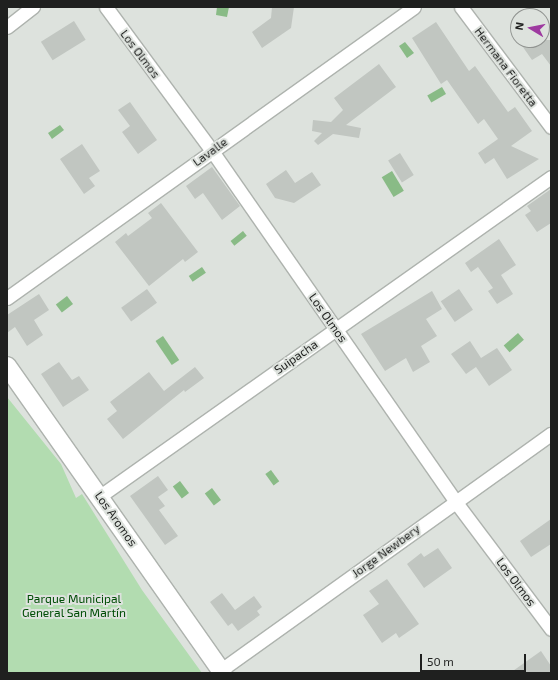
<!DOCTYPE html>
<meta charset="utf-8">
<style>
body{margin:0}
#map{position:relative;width:558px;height:680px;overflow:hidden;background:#dde2dd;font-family:"Exo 2",sans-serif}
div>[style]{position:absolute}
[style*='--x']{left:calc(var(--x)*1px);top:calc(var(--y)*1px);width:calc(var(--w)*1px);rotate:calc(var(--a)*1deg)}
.green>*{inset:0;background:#b2dcb0}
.water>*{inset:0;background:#89bb86;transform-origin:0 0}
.building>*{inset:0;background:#c1c6c1;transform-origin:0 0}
.roads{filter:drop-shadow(1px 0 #aeb3ae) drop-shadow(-1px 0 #aeb3ae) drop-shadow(0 1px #aeb3ae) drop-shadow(0 -1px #aeb3ae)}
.street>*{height:13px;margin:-6.5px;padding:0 6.5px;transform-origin:6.5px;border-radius:6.5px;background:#fff}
.secondary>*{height:18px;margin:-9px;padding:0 9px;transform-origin:9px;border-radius:9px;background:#fff}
span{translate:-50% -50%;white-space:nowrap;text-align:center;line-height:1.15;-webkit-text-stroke:4px #dde2dd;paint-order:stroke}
.street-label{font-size:12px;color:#1f201f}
.park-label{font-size:12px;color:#004d06}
.frame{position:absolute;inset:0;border:8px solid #1f201f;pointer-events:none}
.north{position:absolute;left:510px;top:8px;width:40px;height:40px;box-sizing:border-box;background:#dde2dd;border:1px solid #919491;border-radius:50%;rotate:280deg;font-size:11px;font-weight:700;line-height:16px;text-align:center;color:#1f201f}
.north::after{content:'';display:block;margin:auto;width:14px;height:18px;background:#9e3aa0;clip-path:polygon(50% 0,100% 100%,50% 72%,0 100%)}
.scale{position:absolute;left:420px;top:654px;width:106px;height:18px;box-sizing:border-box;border:2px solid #1f201f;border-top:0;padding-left:5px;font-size:12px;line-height:14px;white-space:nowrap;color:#1f201f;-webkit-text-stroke:3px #dde2dd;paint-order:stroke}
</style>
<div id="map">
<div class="green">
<div style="clip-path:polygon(7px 397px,61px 464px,76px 498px,82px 494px,142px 590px,202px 673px,7px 673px)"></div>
</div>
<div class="water">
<div style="clip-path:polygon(217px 7px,229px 7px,227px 17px,216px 15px)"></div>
<div style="clip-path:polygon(405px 42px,414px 53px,407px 58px,399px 46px)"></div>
<div style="left:442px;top:87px;width:8px;height:17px;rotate:60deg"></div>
<div style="clip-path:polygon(60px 125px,64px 130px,52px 139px,48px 133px)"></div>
<div style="left:392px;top:171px;width:23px;height:12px;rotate:59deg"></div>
<div style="left:243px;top:231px;width:6px;height:16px;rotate:51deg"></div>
<div style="left:202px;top:267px;width:7px;height:16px;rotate:56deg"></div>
<div style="left:67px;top:296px;width:10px;height:14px;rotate:53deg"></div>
<div style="left:518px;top:333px;width:9px;height:19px;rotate:49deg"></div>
<div style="left:163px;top:336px;width:29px;height:9px;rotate:56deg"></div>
<div style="left:271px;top:470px;width:14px;height:7px;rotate:54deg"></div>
<div style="left:180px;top:481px;width:15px;height:9px;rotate:53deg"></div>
<div style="left:212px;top:488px;width:15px;height:9px;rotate:53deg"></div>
</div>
<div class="building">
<div style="clip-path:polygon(272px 7px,294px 7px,291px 28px,262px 48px,252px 32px,271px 18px)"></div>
<div style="left:74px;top:21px;width:22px;height:39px;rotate:58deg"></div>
<div style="clip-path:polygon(436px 22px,469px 71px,475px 66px,508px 112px,515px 107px,532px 131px,511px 146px,539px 159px,507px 179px,494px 158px,485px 164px,478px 153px,498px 139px,484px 119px,478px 124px,447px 80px,441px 84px,412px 38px)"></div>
<div style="clip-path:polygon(518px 40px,551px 40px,551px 66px,542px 54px,532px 60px)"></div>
<div style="clip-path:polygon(379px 64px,396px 87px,346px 125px,361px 128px,359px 138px,333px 134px,318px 145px,314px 141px,322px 133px,312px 131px,313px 120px,331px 122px,343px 110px,334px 98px)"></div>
<div style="clip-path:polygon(130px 102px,157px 140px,138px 154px,122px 132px,130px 126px,118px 110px)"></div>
<div style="clip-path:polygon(82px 144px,100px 171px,89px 178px,95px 186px,84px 194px,60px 159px)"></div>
<div style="left:400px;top:153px;width:26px;height:14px;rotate:58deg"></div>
<div style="clip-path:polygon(212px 167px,240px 206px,222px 220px,203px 193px,195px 199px,186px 186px)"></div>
<div style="clip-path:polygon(286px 170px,295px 183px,312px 172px,321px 185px,294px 203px,275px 198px,266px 184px)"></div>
<div style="clip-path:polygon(551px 189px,551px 223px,537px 232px,525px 215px,531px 211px,527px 206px)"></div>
<div style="clip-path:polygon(161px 203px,198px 252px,185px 262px,183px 259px,149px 286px,115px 242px,126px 233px,128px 236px,152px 218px,148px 213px)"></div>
<div style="clip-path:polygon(499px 239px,516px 265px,501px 275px,513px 294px,497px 304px,488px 291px,493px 288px,478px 267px,471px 272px,465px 263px)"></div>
<div style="left:147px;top:289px;width:17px;height:32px;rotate:54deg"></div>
<div style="left:459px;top:289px;width:25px;height:22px;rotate:56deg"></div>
<div style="clip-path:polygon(432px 291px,442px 309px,426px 319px,437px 336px,421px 346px,430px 362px,413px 372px,406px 358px,385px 371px,361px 334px)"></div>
<div style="clip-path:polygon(39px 294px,49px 310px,34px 320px,43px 335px,27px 346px,15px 327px,7px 333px,7px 315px)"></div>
<div style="clip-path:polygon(470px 341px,481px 358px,497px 348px,512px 370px,489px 386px,476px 367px,466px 374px,451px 354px)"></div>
<div style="clip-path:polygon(59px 362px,72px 380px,79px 376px,89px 390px,63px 407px,41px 374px)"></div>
<div style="clip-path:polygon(195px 367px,204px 378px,185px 392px,184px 390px,123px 439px,107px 419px,117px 411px,110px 402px,149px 372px,164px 391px)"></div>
<div style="clip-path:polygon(158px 476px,168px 490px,158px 497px,165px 506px,159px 510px,178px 536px,165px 545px,130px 496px)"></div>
<div style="clip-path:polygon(551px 519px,551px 544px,531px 557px,520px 541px)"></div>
<div style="clip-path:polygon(438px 548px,452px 568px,424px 588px,407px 564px,421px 553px,424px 557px)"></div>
<div style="clip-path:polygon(387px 579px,419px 624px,399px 638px,396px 633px,382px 643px,363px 615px,379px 604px,369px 591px)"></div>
<div style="clip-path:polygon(222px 593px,235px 610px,254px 596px,262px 607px,257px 611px,260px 615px,238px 631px,232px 623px,228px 626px,210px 602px)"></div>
<div style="clip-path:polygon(541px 651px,551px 666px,551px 673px,510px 673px)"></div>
</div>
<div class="roads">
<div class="street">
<div style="--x:106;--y:7;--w:179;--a:53.6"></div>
<div style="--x:212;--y:151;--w:426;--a:55.2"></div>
<div style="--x:455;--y:501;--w:160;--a:53.1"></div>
<div style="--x:461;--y:7;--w:150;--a:53.1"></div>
<div style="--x:7;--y:27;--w:33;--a:-38"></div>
<div style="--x:7;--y:298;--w:500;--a:-35.56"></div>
<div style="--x:100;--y:496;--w:552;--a:-35.27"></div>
<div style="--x:221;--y:670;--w:406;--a:-35.6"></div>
</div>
<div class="secondary">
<div style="--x:7;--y:366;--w:375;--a:54.9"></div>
</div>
</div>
<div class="street-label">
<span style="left:140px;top:54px;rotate:53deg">Los Olmos</span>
<span style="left:506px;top:67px;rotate:53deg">Hermana Fioretta</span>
<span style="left:210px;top:152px;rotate:-36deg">Lavalle</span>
<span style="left:328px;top:318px;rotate:55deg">Los Olmos</span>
<span style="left:296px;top:357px;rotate:-35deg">Suipacha</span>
<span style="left:116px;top:519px;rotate:55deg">Los Aromos</span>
<span style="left:386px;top:551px;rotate:-36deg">Jorge Newbery</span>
<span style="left:516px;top:582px;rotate:53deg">Los Olmos</span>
</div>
<div class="park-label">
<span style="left:74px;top:606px">Parque Municipal<br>General San Martín</span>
</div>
<div class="frame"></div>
<div class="north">N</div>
<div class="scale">50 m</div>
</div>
